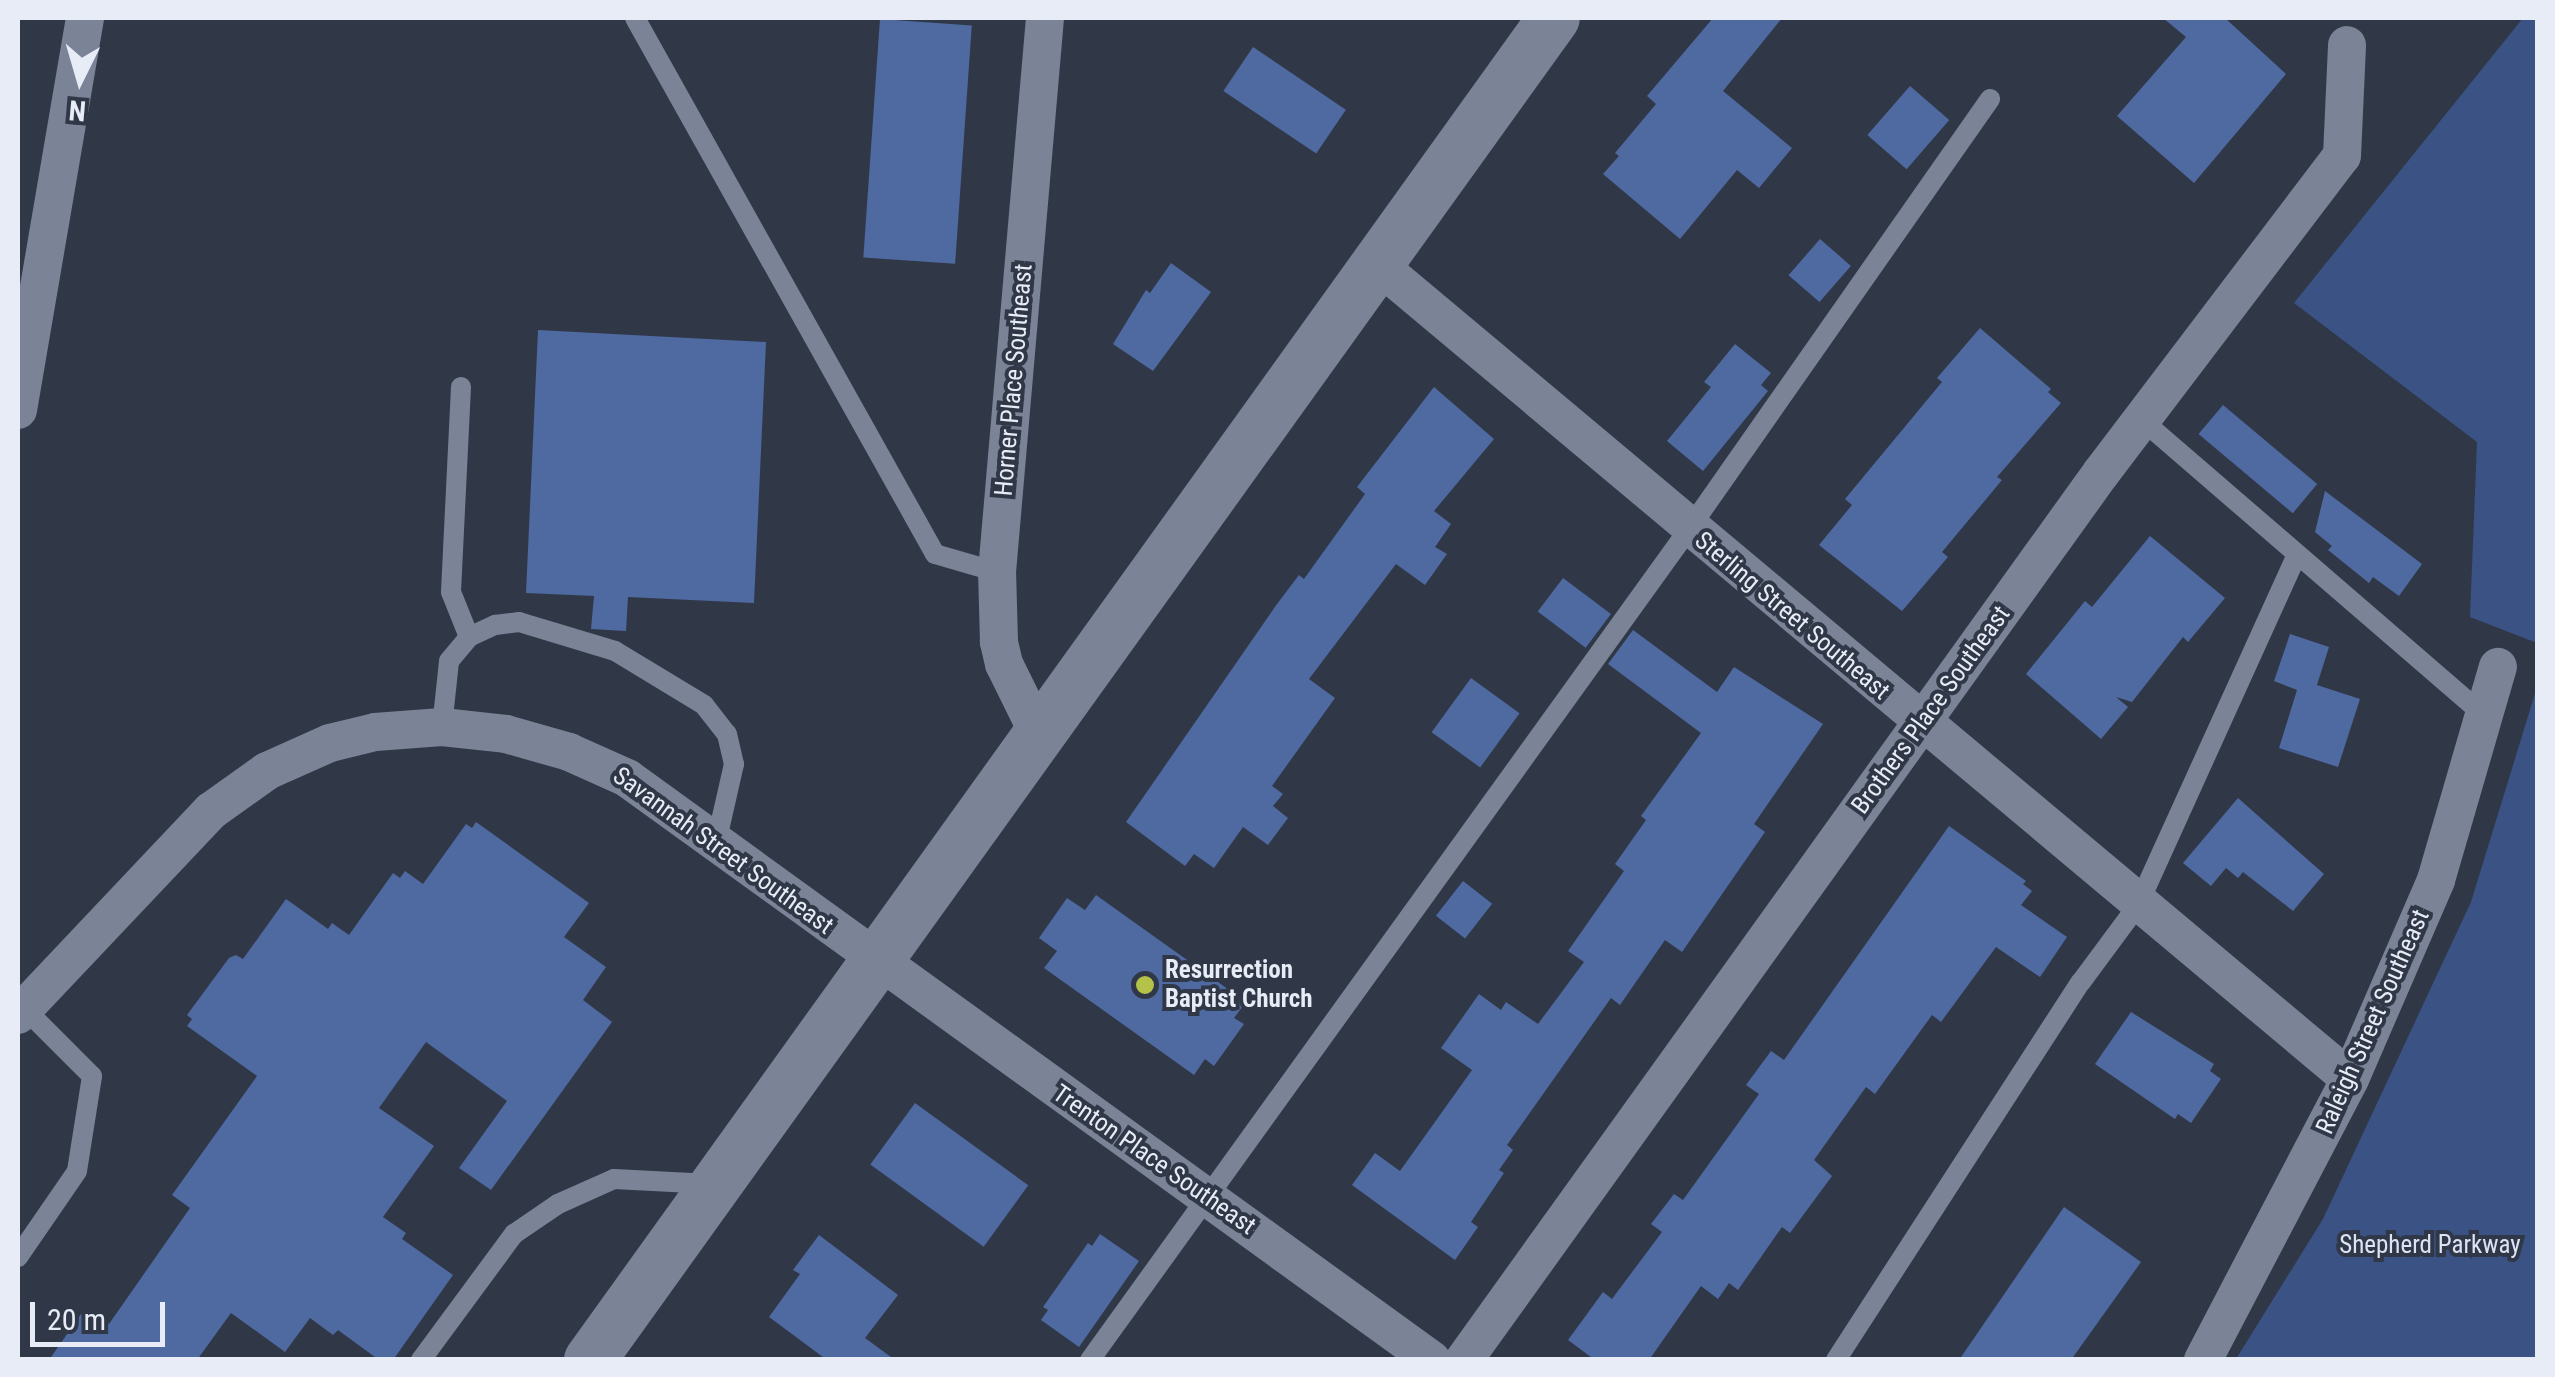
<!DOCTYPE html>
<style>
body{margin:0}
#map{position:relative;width:2555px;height:1377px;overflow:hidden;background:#303848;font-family:"Roboto Condensed",sans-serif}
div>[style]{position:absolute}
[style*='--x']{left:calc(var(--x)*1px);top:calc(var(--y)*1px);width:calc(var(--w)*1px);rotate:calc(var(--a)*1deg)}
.green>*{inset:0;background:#3b5285}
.building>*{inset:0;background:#4f69a1;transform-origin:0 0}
.lane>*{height:20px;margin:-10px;padding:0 10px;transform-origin:10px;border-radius:10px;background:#7b8497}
.street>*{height:38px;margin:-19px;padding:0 19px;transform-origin:19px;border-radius:19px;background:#7b8497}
.secondary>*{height:52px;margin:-26px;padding:0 26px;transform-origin:26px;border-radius:26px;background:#7b8497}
.dots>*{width:28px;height:28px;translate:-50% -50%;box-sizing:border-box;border:5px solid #303848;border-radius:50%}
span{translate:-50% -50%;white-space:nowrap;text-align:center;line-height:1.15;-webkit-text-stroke:8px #303848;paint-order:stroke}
.street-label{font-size:25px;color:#e7ecf6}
.poi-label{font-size:25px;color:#e7ecf6;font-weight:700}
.left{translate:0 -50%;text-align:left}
.park-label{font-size:25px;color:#dbe3f5}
.frame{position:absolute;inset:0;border:20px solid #e7ecf6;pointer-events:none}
.north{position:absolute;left:30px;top:30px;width:100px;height:100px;-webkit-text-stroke:8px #303848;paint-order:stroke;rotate:185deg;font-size:28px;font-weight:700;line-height:40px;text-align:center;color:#e7ecf6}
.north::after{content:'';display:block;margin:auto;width:35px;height:45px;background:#e7ecf6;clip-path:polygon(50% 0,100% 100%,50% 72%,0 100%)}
.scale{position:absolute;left:30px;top:1302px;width:135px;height:45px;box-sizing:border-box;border:5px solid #e7ecf6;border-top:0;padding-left:12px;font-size:30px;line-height:35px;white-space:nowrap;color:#e7ecf6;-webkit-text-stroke:8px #303848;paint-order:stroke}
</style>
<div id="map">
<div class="green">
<div style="clip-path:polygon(2523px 18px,2538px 18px,2537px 643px,2470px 617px,2477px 442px,2294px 303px)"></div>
<div style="clip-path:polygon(2537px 687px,2537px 1359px,2236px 1359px,2323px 1219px,2471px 902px)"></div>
</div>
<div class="building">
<div style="clip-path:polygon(1713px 18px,1782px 18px,1723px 91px,1792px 148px,1759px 188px,1737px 170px,1680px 239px,1603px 174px,1619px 156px,1615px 153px,1656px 104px,1647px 96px)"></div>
<div style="clip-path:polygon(2163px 18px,2225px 18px,2286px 74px,2194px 183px,2117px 116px,2186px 37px)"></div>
<div style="left:880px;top:19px;width:92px;height:239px;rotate:4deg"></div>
<div style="left:1253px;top:47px;width:112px;height:53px;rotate:34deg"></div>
<div style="left:1910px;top:86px;width:52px;height:65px;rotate:41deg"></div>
<div style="left:1820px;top:239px;width:41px;height:48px;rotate:41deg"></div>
<div style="clip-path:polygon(1171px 263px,1211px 292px,1153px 371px,1113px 344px,1146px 290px,1150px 293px)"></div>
<div style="clip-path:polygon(1980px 328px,2051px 389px,2048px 392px,2061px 403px,1997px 477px,2002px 480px,1942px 552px,1948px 557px,1902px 611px,1819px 545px,1852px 505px,1845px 499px,1942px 382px,1937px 378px)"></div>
<div style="clip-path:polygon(538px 330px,766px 342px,754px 603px,628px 597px,626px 631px,591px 629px,594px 596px,526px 593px)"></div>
<div style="clip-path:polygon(1735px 344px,1771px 373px,1761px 385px,1768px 391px,1703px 471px,1667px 441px,1711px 387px,1704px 382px)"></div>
<div style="clip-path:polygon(1434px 387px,1494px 439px,1434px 511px,1451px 524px,1435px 547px,1447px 554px,1425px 585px,1396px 564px,1309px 679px,1335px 698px,1272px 786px,1283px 794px,1273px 806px,1288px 818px,1268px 845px,1243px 827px,1214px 868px,1194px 854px,1185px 866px,1126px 822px,1277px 604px,1299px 575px,1304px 579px,1365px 494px,1357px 487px)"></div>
<div style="left:2223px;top:405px;width:123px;height:38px;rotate:40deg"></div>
<div style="clip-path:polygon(2325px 491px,2422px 564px,2399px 596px,2373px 577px,2369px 583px,2328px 550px,2332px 546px,2315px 532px)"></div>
<div style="clip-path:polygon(2150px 536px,2225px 598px,2188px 642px,2183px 637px,2132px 702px,2116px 697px,2128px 707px,2101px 739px,2026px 674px,2085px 601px,2092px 607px)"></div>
<div style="left:1563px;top:578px;width:60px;height:42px;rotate:37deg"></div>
<div style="clip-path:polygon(1633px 630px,1717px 692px,1734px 667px,1823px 724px,1754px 824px,1765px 832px,1682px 952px,1665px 940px,1620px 1005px,1611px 998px,1507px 1145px,1513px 1150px,1499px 1170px,1504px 1173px,1471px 1222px,1478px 1227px,1455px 1260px,1352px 1185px,1375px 1153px,1400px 1171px,1472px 1070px,1441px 1048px,1479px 994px,1501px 1010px,1506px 1002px,1538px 1024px,1584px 962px,1568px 951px,1624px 871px,1615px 864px,1646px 820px,1641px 816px,1701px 733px,1608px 664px)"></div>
<div style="clip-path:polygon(2290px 634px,2329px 647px,2317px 685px,2360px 699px,2338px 767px,2279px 748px,2297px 690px,2274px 681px)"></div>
<div style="left:1471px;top:678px;width:60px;height:67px;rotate:36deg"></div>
<div style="clip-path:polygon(2238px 798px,2324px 874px,2293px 911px,2243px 872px,2238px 878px,2226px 868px,2211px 886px,2183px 863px)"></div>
<div style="clip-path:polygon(476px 822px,589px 903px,564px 937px,606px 967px,583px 1000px,612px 1022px,491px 1190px,459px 1168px,507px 1101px,426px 1042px,379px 1108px,434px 1146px,383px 1217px,406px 1233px,402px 1239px,453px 1275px,393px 1360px,379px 1360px,338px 1330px,333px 1335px,310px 1318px,285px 1352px,231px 1313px,197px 1360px,49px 1360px,81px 1314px,85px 1317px,90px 1310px,109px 1324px,190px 1208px,172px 1195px,257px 1076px,187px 1026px,192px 1019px,187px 1015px,229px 958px,236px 955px,243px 959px,286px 899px,328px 929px,332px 923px,349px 935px,393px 873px,400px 878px,405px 871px,423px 884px,466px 824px,472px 828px)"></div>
<div style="clip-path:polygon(1949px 826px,2026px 881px,2023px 884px,2032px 891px,2021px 905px,2067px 937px,2040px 977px,1996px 947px,1941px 1022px,1932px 1015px,1875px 1094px,1866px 1087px,1814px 1160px,1832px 1176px,1790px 1233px,1782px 1227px,1738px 1290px,1729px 1283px,1718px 1299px,1701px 1286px,1649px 1360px,1595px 1360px,1568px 1340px,1603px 1292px,1612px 1299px,1662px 1232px,1651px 1224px,1674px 1194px,1683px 1200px,1759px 1094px,1746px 1085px,1771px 1051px,1784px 1060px)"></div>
<div style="left:1463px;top:881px;width:37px;height:44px;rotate:38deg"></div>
<div style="clip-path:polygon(1096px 895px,1246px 1002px,1234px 1018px,1244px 1024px,1214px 1066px,1205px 1059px,1194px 1075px,1044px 968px,1057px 951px,1039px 938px,1067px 898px,1085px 910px)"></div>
<div style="clip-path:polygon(2131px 1012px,2214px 1064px,2210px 1071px,2221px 1079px,2191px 1123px,2178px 1114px,2175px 1119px,2095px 1064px)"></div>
<div style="left:915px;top:1103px;width:140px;height:76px;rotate:36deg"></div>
<div style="clip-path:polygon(2064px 1207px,2141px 1262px,2071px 1360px,1959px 1360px)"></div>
<div style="clip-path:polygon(1100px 1234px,1139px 1261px,1079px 1347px,1041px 1320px,1048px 1310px,1043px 1307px,1088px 1243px,1092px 1246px)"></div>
<div style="clip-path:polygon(819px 1235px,898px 1295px,865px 1338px,895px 1360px,827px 1360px,769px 1317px,800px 1274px,793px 1270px)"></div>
</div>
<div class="lane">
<div style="--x:635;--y:18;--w:614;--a:60.76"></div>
<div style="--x:935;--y:554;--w:65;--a:16.2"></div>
<div style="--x:461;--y:387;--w:205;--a:92.8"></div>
<div style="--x:451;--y:592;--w:48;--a:68.2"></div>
<div style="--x:2142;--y:420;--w:453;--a:40.8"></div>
<div style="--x:442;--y:727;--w:66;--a:-83.9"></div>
<div style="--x:449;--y:661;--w:31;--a:-50"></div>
<div style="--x:469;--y:637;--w:29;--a:-25"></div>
<div style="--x:495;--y:625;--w:24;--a:-7"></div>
<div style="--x:519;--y:622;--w:100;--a:16.8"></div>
<div style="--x:615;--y:651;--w:104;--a:31.2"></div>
<div style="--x:704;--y:705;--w:37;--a:52"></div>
<div style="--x:727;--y:734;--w:31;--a:77"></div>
<div style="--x:734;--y:764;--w:81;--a:102.8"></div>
<div style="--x:18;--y:1257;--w:104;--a:-55.5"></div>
<div style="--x:77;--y:1171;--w:96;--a:-81"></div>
<div style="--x:92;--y:1076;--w:96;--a:-135"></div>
<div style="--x:421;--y:1360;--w:157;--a:-53.6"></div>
<div style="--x:514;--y:1234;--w:53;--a:-34.3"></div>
<div style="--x:558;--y:1204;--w:61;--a:-24.1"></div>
<div style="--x:614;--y:1179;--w:97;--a:3"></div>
<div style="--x:1090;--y:1360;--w:1024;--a:-54.22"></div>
<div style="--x:1689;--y:529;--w:525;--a:-55.01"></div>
<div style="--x:1836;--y:1360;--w:450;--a:-57.1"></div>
<div style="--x:2081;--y:982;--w:96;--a:-53.5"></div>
<div style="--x:2138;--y:905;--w:385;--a:-65.6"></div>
</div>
<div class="street">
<div style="--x:1377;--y:264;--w:1269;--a:39.95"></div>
<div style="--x:18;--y:410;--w:398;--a:-80.3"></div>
<div style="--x:1039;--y:735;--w:79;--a:-116.2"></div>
<div style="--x:1004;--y:664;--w:23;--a:-103"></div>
<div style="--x:999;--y:642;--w:70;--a:-91.6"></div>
<div style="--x:997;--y:572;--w:556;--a:-85.05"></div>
<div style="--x:18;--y:1015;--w:281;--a:-46.6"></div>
<div style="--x:211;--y:811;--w:69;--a:-35.5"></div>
<div style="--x:267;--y:771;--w:69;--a:-24"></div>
<div style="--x:330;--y:743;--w:46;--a:-13.7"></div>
<div style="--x:375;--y:732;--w:67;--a:-4.3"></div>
<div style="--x:442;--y:727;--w:64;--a:6.2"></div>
<div style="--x:506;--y:734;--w:66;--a:15.9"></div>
<div style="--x:569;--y:752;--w:64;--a:24.1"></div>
<div style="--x:627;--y:778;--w:993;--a:35.87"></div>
<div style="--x:1464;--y:1360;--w:1092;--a:-54.32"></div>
<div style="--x:2101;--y:473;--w:398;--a:-52.8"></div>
<div style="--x:2342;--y:156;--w:111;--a:-87.4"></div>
<div style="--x:2203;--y:1360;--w:317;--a:-62.4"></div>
<div style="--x:2350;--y:1079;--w:217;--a:-66.6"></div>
<div style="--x:2436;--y:880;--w:222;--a:-73.8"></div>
</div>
<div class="secondary">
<div style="--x:590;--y:1360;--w:1652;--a:-54.31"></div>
</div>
<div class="dots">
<div style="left:1145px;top:985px;background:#b4c24a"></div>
</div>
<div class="street-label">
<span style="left:1014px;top:380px;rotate:-85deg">Horner Place Southeast</span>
<span style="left:1792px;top:616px;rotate:40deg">Sterling Street Southeast</span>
<span style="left:1931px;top:710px;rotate:-54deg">Brothers Place Southeast</span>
<span style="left:723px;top:851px;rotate:36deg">Savannah Street Southeast</span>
<span style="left:2373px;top:1022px;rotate:-66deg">Raleigh Street Southeast</span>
<span style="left:1154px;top:1160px;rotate:35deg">Trenton Place Southeast</span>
</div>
<div class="poi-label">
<span class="left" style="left:1165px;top:985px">Resurrection<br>Baptist Church</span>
</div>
<div class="park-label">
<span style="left:2430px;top:1245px">Shepherd Parkway</span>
</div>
<div class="frame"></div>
<div class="north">N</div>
<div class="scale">20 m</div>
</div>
